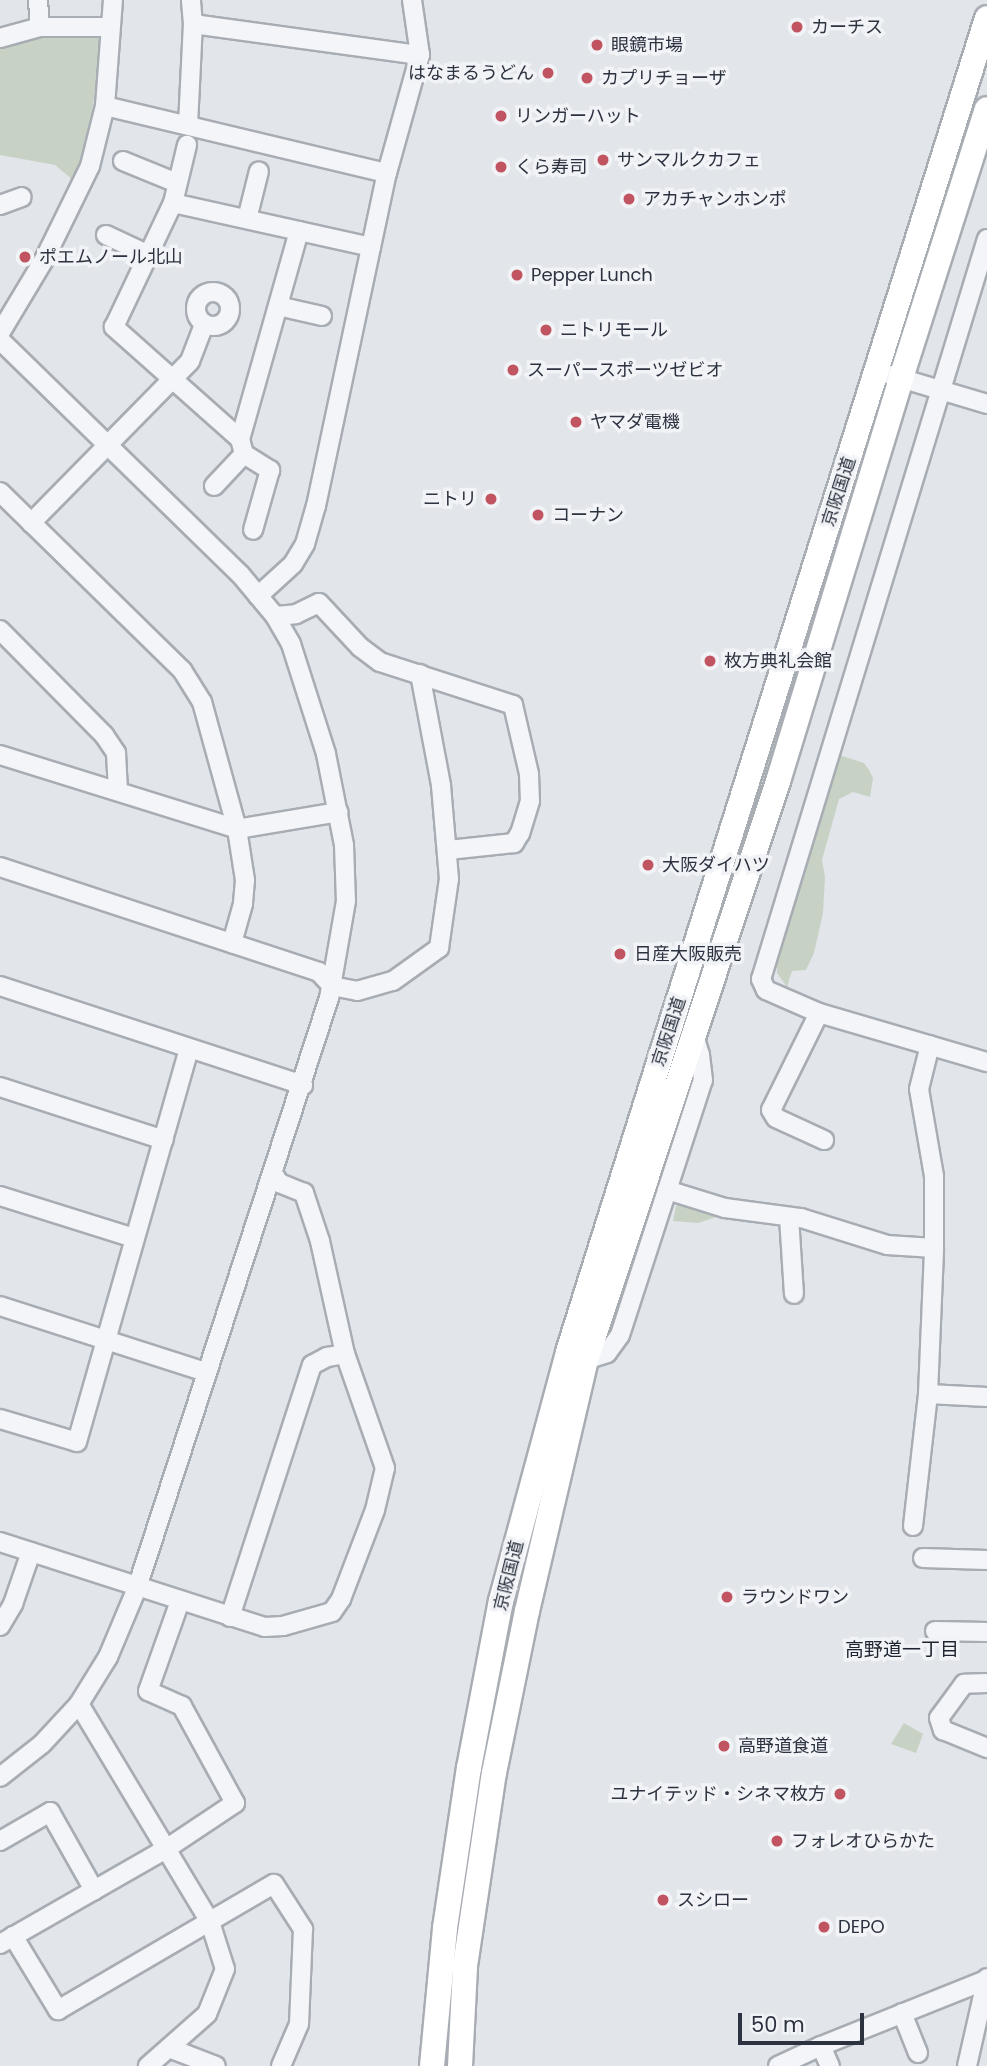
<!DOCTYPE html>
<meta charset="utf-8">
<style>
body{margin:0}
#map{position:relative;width:987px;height:2066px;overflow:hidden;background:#e2e5e9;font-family:Poppins,"Noto Sans JP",sans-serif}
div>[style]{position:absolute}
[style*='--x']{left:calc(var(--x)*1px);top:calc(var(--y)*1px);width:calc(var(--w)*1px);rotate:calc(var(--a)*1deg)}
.green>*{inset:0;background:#c7d2c4}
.roads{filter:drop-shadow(2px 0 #a8acb3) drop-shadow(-2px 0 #a8acb3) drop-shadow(0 2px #a8acb3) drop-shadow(0 -2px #a8acb3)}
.minor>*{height:18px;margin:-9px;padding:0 9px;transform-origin:9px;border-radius:9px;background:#f4f5f8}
.minor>.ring{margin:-9px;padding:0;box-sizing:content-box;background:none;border:18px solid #f4f5f8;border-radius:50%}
.highway>*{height:24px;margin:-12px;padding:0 12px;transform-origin:12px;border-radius:12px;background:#fff}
.dots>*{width:19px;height:19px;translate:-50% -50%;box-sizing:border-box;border:4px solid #f1f3f6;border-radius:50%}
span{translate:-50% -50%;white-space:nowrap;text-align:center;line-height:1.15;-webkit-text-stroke:7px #f1f3f6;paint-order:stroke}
.poi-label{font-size:18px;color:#2c323f}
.left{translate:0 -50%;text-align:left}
.right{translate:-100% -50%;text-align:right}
.street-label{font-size:18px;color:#2c323f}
.neighbourhood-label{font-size:19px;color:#1e2330}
.scale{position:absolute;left:738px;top:2013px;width:126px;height:32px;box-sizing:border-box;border:4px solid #2c323f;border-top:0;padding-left:9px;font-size:21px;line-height:24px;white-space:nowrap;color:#2c323f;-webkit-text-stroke:5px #f1f3f6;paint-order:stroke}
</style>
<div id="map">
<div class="green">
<div style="clip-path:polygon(95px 32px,103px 36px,86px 152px,73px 180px,55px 165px,0 155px,0 46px,40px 33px)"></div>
<div style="clip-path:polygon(839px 755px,864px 763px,869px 770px,873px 778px,870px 797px,853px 792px,839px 799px,822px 860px,825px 877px,823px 913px,814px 953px,806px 970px,792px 971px,787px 987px,777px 973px,777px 952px)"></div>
<div style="clip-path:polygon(684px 1200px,722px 1215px,698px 1223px,673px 1221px,676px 1206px)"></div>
<div style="clip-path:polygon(904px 1723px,923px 1734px,916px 1753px,891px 1744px)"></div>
</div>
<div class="roads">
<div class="minor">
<div style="--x:38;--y:0;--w:27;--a:86"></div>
<div style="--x:193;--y:24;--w:229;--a:7.8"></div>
<div style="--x:0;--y:38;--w:41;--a:-15.4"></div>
<div style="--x:40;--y:27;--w:70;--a:0"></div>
<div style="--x:105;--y:106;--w:290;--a:13.4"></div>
<div style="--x:188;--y:125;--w:101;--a:-87.2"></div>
<div style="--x:193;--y:24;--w:24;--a:-95"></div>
<div style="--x:123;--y:161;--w:58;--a:22.2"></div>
<div style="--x:173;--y:203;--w:60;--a:-76.4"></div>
<div style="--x:0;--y:205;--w:23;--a:-20"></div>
<div style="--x:247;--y:219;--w:49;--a:-76"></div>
<div style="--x:299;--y:231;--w:216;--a:105.8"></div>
<div style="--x:240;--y:439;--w:169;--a:-138.4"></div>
<div style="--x:114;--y:327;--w:137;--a:-64.6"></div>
<div style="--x:173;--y:203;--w:203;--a:12.5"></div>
<div style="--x:106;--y:235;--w:47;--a:24.9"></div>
<div style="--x:987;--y:239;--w:774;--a:106.98"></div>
<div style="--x:761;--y:979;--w:12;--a:66"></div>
<div style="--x:766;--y:990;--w:58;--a:23.5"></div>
<div style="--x:819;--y:1013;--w:175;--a:16.3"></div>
<div class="ring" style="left:196px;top:292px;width:16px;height:16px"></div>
<div style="--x:278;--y:306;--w:45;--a:12.8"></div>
<div style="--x:0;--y:333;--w:87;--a:-59"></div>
<div style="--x:45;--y:258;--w:102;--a:-63.9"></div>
<div style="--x:90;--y:166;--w:62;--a:-76"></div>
<div style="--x:105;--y:106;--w:106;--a:-85.7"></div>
<div style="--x:0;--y:340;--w:335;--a:44.3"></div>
<div style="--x:240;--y:574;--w:55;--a:50.2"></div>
<div style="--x:275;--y:616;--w:32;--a:60"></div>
<div style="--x:291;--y:644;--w:115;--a:72.3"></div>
<div style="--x:326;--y:754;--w:93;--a:78.8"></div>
<div style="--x:344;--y:845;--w:56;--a:88"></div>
<div style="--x:346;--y:901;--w:98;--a:99.9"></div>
<div style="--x:329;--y:998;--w:620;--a:108.03"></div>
<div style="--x:137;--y:1588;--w:75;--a:112.8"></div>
<div style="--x:108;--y:1657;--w:55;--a:121.7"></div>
<div style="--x:79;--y:1704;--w:54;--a:132.8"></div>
<div style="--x:42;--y:1744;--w:53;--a:141.8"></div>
<div style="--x:890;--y:375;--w:101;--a:16.6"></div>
<div style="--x:240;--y:439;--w:16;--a:75"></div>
<div style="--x:244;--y:454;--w:31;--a:32"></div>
<div style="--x:270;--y:470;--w:62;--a:105.8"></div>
<div style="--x:214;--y:486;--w:44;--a:-46.8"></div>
<div style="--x:0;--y:492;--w:255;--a:44.4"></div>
<div style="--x:182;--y:670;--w:38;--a:58"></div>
<div style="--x:202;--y:702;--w:132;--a:74.6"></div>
<div style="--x:237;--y:829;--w:52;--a:81.1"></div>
<div style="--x:245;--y:880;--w:24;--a:95"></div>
<div style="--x:243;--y:904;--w:41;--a:105.8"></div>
<div style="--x:31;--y:523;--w:227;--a:-45.5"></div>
<div style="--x:190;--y:361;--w:40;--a:-69"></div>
<div style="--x:258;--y:596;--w:47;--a:-42.4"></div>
<div style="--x:293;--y:564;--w:23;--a:-59"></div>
<div style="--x:305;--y:544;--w:40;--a:-74"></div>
<div style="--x:316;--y:506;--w:340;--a:-78"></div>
<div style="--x:387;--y:173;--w:123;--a:-74.4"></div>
<div style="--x:420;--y:55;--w:56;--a:-98.3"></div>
<div style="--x:275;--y:616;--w:21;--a:-5"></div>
<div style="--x:296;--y:614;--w:25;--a:-26"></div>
<div style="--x:319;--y:603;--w:60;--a:47"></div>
<div style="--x:360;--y:647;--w:25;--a:37"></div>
<div style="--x:380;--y:662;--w:140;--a:17.9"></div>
<div style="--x:513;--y:705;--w:71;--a:76.9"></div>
<div style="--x:529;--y:774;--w:27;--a:88"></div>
<div style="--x:530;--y:801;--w:34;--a:107"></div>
<div style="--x:520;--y:833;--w:12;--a:121"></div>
<div style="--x:514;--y:843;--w:66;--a:173.9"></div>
<div style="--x:0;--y:630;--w:148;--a:45.3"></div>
<div style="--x:104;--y:735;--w:22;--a:56"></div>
<div style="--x:116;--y:753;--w:37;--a:87"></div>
<div style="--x:0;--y:755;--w:248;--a:17.3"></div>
<div style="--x:237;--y:829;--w:103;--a:-9.5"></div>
<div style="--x:0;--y:867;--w:336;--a:18.2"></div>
<div style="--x:319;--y:972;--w:19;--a:47"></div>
<div style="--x:332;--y:986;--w:25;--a:11"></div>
<div style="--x:357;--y:991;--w:37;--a:-16"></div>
<div style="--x:393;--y:981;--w:57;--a:-35.7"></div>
<div style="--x:439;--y:948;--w:70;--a:-81.8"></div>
<div style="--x:449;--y:879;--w:94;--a:-94.9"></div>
<div style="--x:441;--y:785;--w:113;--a:-100.7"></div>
<div style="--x:0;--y:986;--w:319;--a:18.1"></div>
<div style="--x:819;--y:1013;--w:108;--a:116.3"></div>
<div style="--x:771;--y:1110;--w:9;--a:58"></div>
<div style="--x:776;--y:1118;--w:53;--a:24.6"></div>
<div style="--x:0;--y:1087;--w:172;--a:17.9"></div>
<div style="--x:667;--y:1190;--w:61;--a:17.2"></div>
<div style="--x:725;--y:1208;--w:77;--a:7.5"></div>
<div style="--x:801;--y:1218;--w:90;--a:17.4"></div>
<div style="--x:887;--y:1245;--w:47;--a:3.7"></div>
<div style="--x:0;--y:1196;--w:140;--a:17.4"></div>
<div style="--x:789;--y:1217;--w:77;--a:86.3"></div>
<div style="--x:0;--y:1306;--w:216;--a:17.8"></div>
<div style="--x:586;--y:1360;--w:22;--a:-18"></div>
<div style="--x:607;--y:1353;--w:22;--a:-54"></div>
<div style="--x:620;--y:1335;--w:268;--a:-72"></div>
<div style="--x:703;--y:1080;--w:25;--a:-97"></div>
<div style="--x:700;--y:1055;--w:21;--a:-107"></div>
<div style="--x:928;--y:1394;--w:59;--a:2.9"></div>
<div style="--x:0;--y:1419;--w:80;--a:16.6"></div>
<div style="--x:77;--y:1442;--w:409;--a:-74.1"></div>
<div style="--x:913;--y:1526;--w:133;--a:-83.5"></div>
<div style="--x:928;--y:1394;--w:146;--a:-87.6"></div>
<div style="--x:934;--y:1248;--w:72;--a:-90"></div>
<div style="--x:934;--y:1176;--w:88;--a:-99.8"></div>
<div style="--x:919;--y:1089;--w:45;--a:-76"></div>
<div style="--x:0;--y:1542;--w:278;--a:17.8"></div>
<div style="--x:265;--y:1627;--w:18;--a:-3"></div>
<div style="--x:283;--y:1626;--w:51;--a:-15.9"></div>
<div style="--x:332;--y:1612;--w:16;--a:-55"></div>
<div style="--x:341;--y:1599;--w:95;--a:-69.1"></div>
<div style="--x:375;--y:1510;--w:43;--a:-76.6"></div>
<div style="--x:385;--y:1468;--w:121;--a:-109.3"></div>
<div style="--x:345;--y:1354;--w:116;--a:-102.5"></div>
<div style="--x:320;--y:1241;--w:51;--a:-108.4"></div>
<div style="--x:304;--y:1193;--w:27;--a:-158"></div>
<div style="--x:279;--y:1183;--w:12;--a:-121"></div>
<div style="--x:923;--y:1558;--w:64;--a:1.8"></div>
<div style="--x:230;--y:1617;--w:265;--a:-72"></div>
<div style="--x:312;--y:1365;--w:17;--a:-28"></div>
<div style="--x:327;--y:1357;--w:18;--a:-9"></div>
<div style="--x:0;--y:1626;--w:26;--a:-59"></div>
<div style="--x:13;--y:1604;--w:55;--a:-70.9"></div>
<div style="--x:935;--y:1631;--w:52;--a:1.1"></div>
<div style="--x:987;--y:1683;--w:23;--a:178"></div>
<div style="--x:964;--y:1684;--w:42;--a:126.3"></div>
<div style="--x:939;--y:1718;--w:13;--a:72"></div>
<div style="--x:943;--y:1730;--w:48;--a:22.2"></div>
<div style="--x:79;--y:1704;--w:254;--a:59"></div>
<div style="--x:210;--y:1922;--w:49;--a:72.3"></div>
<div style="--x:225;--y:1969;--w:48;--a:111.8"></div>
<div style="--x:207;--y:2014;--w:79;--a:138.6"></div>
<div style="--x:0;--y:1841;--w:58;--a:-30.1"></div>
<div style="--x:50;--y:1812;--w:90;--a:60.6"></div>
<div style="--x:13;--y:1936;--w:87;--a:58.7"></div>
<div style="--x:58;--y:2010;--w:250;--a:-30.3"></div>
<div style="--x:274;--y:1884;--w:54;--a:57.2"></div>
<div style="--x:303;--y:1929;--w:95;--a:92.4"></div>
<div style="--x:299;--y:2024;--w:46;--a:113.2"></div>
<div style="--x:0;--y:1944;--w:191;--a:-29.8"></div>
<div style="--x:166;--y:1849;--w:83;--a:-33.7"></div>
<div style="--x:235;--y:1803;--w:111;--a:-118.7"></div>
<div style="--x:182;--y:1706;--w:37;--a:-156"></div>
<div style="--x:148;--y:1691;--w:96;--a:-70.4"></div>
<div style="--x:902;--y:2013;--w:43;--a:68.2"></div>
<div style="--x:821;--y:2046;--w:178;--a:-21.8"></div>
<div style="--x:169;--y:2048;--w:50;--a:21"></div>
<div style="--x:778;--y:2066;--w:47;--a:-24.9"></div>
<div style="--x:821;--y:2046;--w:22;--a:66"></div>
<div style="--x:967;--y:2066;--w:90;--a:-77.2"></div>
</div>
<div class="highway">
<div style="--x:432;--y:2066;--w:139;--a:-84.6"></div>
<div style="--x:445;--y:1928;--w:162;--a:-81.5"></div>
<div style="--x:469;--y:1768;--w:170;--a:-79.2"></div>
<div style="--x:501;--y:1601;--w:258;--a:-74.9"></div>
<div style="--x:568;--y:1352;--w:1398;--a:-72.56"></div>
<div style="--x:460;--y:2066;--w:100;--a:-87.1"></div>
<div style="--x:465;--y:1966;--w:195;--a:-81.5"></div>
<div style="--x:494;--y:1773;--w:165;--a:-78.5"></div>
<div style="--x:527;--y:1611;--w:258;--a:-76.8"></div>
<div style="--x:586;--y:1360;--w:613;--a:-71.65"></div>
<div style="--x:779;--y:778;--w:418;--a:-73"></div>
<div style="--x:901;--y:378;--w:282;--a:-72.3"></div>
</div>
</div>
<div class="dots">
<div style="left:797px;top:27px;background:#c15461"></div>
<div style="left:597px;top:45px;background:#c15461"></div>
<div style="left:548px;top:73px;background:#c15461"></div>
<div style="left:587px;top:78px;background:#c15461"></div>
<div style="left:501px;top:116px;background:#c15461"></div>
<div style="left:603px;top:160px;background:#c15461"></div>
<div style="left:501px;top:167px;background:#c15461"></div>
<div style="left:629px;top:199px;background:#c15461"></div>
<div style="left:25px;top:257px;background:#c15461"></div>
<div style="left:517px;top:275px;background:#c15461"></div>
<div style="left:546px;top:330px;background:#c15461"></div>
<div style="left:513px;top:370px;background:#c15461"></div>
<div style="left:576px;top:422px;background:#c15461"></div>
<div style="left:491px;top:499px;background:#c15461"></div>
<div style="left:538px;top:515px;background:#c15461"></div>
<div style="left:710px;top:661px;background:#c15461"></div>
<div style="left:648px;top:865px;background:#c15461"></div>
<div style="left:620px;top:954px;background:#c15461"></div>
<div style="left:727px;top:1597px;background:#c15461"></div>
<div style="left:724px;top:1746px;background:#c15461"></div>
<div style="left:840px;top:1794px;background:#c15461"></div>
<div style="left:777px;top:1841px;background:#c15461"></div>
<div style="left:663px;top:1900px;background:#c15461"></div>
<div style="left:824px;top:1927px;background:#c15461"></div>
</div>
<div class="poi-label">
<span class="left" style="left:811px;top:27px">カーチス</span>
<span class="left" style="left:611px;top:45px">眼鏡市場</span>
<span class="right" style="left:534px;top:73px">はなまるうどん</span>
<span class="left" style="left:601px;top:78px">カプリチョーザ</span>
<span class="left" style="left:515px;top:116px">リンガーハット</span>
<span class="left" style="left:617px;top:160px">サンマルクカフェ</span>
<span class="left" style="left:515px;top:167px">くら寿司</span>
<span class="left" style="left:643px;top:199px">アカチャンホンポ</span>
<span class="left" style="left:39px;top:257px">ポエムノール北山</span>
<span class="left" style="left:531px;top:275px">Pepper Lunch</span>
<span class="left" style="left:560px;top:330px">ニトリモール</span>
<span class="left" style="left:527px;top:370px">スーパースポーツゼビオ</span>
<span class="left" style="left:590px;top:422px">ヤマダ電機</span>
<span class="right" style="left:477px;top:499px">ニトリ</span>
<span class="left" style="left:552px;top:515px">コーナン</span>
<span class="left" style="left:724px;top:661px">枚方典礼会館</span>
<span class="left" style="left:662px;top:865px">大阪ダイハツ</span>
<span class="left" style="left:634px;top:954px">日産大阪販売</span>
<span class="left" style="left:741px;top:1597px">ラウンドワン</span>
<span class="left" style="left:738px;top:1746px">高野道食道</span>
<span class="right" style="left:826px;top:1794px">ユナイテッド・シネマ枚方</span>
<span class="left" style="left:791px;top:1841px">フォレオひらかた</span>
<span class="left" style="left:677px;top:1900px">スシロー</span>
<span class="left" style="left:838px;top:1927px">DEPO</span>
</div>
<div class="street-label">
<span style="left:839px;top:492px;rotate:-72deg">京阪国道</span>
<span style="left:669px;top:1032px;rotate:-72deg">京阪国道</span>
<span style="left:509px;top:1576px;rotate:-76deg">京阪国道</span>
</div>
<div class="neighbourhood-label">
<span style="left:902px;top:1650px">高野道一丁目</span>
</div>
<div class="scale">50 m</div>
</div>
